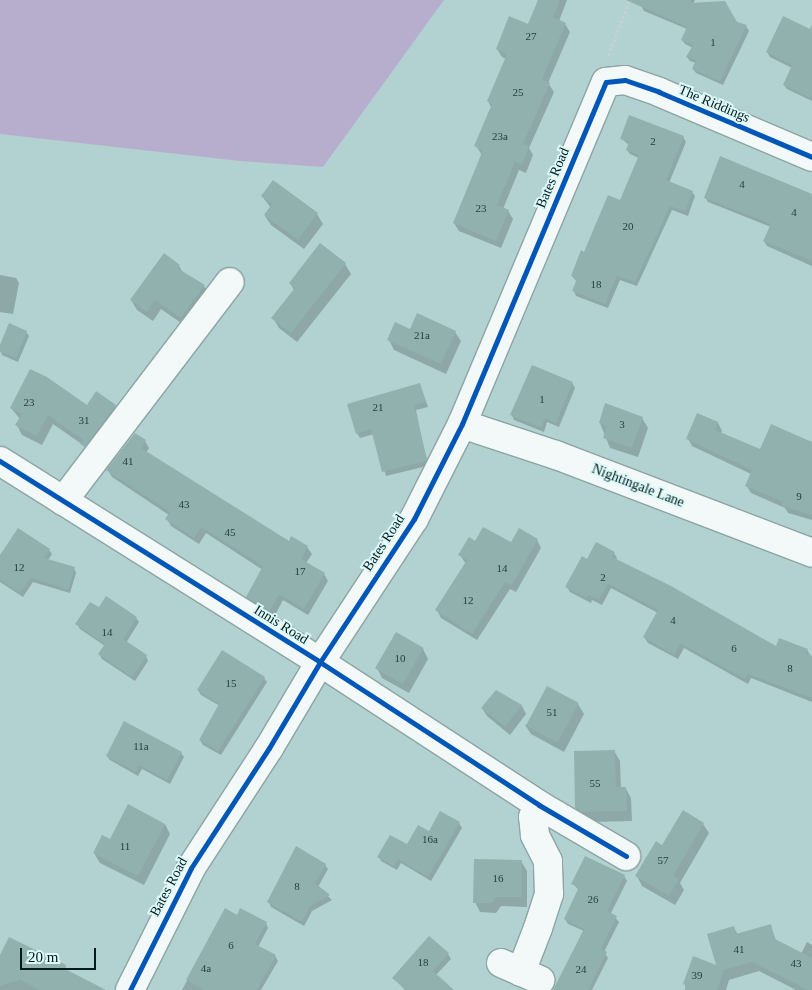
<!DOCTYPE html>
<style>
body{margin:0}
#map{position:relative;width:812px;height:990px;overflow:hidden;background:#b2d1d1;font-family:"Times New Roman",serif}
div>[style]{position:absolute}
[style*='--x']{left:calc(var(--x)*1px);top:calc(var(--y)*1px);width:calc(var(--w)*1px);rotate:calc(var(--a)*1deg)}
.green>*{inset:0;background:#b7aece}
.shadow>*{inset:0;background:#0003}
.building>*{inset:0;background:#90b1ad;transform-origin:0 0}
.path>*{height:3px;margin-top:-1.5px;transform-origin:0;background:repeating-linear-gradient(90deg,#c7d1d1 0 2.5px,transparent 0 5px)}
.roads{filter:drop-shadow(1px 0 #8ca4a4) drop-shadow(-1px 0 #8ca4a4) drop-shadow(0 1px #8ca4a4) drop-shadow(0 -1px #8ca4a4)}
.minor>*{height:28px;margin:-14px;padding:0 14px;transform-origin:14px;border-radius:14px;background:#f3f8f8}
.cycleway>*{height:5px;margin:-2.5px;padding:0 2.5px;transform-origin:2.5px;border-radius:2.5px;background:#0057b8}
span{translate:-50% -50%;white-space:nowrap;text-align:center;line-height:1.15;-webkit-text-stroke:4px #ddf9f9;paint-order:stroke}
.number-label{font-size:11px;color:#274040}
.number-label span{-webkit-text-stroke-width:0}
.street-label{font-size:14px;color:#041b1b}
.scale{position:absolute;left:20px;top:948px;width:76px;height:22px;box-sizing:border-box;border:2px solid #041b1b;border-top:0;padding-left:6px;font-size:15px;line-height:18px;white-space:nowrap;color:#041b1b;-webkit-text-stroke:4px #ddf9f9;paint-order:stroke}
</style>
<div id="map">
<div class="green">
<div style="clip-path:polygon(0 0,444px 0,323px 167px,240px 161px,0 134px)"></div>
</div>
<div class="shadow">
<div style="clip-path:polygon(539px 0,567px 0,559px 21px,565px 24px,570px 32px,548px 83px,554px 92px,529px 148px,533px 155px,526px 173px,519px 170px,503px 209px,508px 211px,513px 219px,501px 248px,459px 231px,454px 223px,482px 155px,476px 146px,491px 107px,488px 101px,506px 59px,502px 57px,497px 49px,529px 25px)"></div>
<div style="clip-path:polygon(654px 0,695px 0,693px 4px,746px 26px,749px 31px,723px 85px,696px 73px,693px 69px,696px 63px,690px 61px,687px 57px,693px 48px,685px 44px,682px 40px,687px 29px,644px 11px,642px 7px,652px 7px)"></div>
<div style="clip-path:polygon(812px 31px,812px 101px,787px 89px,784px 85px,792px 68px,770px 57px,767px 52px)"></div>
<div style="clip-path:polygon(683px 137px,686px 142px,669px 183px,692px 192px,695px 196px,688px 216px,672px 210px,637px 286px,620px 280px,608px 308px,576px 296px,574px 291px,577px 282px,572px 276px,621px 202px,639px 158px,630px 154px,627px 150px,629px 145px,622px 139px)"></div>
<div style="clip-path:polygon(812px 195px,812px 266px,767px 246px,764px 241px,771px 227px,708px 202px,705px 197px)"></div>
<div style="clip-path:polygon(262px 196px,317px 214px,323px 224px,304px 249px,271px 225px,265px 216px,271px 208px)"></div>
<div style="clip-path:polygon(345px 264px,351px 274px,297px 342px,279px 328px,273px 318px,294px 290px,290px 283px)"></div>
<div style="clip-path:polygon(179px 266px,184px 274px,204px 286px,210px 296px,187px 327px,161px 309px,153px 321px,137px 310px,131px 300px)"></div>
<div style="clip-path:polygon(0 275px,16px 278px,19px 283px,13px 314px,0 312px)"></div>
<div style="clip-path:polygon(411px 330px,455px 332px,461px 341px,446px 374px,394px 350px,389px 340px)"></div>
<div style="clip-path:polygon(26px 332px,29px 336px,18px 362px,2px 355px,0 348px)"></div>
<div style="clip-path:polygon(572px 383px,575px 388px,559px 427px,547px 422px,544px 432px,514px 420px,512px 415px)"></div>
<div style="clip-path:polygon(420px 385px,428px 407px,416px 410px,427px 466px,386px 476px,374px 434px,360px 438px,357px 433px)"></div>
<div style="clip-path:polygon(97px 393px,115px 406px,121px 416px,88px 453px,83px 445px,53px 424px,42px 445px,22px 435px,17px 425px,20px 419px,11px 408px,87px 407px)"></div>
<div style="clip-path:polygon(698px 415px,718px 423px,722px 431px,721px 433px,761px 451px,812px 448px,812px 520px,788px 513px,785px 508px,751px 493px,746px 485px,751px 474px,692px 446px,688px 438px)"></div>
<div style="clip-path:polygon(642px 418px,648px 428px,638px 457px,610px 448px,600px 423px)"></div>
<div style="clip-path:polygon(145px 441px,149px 448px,146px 453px,289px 542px,292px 538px,307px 547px,312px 554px,306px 563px,324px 574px,328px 581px,308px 615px,283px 600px,274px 617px,251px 604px,247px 597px,263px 570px,206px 533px,199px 544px,171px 526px,167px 519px,169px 515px,112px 477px,108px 470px)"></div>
<div style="clip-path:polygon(537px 540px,541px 548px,516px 592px,510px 589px,477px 640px,441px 618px,437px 610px,466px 564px,460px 555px,476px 543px,512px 544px)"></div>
<div style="clip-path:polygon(49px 550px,52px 554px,48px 560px,74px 568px,76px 573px,70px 593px,33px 582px,23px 597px,0 582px,0 557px)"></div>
<div style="clip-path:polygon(614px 553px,617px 558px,616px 561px,777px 648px,807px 650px,812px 658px,812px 702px,751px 678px,748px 684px,684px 648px,678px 659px,648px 643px,644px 637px,658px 613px,611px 588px,602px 605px,592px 600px,591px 603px,570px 592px,567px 587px,588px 560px)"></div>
<div style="clip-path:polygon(107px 598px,136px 618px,139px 622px,126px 643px,146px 656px,148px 661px,135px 681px,102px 659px,99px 654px,105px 646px,80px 629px,77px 624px,99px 609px)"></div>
<div style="clip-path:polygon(423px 649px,428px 659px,409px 693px,382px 678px,377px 668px)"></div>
<div style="clip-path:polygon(264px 678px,267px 682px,221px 755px,203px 745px,200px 740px,220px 706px,201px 695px,198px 690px)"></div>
<div style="clip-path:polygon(496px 691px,522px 706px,526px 714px,510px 735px,487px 716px,482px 708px)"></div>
<div style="clip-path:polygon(578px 704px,584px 714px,564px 752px,531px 734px,525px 725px)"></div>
<div style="clip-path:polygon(614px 751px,620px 761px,621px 789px,626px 789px,631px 798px,632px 821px,589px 822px,582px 818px,576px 808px)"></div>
<div style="clip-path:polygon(181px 753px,184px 757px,170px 784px,142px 769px,138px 776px,110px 760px,107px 756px)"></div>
<div style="clip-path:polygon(459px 823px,462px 828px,431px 881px,401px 863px,397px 870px,381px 861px,379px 857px,407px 846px,429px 833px)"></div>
<div style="clip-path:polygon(165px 824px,170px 834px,144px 885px,100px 863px,94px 853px,110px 841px)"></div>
<div style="clip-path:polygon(703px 824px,709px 833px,680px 883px,684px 890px,675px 905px,642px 886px,637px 876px,662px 847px)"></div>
<div style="clip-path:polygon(521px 861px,527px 871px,527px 907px,501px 906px,496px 913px,480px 912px,475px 902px)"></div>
<div style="clip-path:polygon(325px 865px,328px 869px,318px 887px,332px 900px,312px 911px,304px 926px,271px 907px,269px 902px)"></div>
<div style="clip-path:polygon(624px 876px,627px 881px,611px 913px,619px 922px,604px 952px,608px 958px,592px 990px,558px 990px,584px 931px,568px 924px,565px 919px,579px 890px,573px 884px)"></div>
<div style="clip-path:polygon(226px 910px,237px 916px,266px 923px,268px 928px,258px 947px,275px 956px,278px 961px,261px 990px,182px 990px)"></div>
<div style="clip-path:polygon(770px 926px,777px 942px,801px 954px,807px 942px,812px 945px,812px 990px,796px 990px,759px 971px,729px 980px,726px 990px,686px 990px,685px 984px,718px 967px,734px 928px,738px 935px)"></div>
<div style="clip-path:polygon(448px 954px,451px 959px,436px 975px,452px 990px,405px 990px,394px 978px)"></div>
<div style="clip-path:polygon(0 958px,65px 966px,77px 990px,0 990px)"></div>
</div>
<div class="building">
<div style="clip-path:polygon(538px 0,560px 0,553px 17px,566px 23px,542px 79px,550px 83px,523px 144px,529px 146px,522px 165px,515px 162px,497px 205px,509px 210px,496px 241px,453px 223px,483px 150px,474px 146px,492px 104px,487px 101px,507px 54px,496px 49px,509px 16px,528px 24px)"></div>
<div style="clip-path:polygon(626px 0,691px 0,690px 3px,725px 1px,737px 22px,747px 25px,720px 81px,692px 69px,696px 60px,686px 57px,693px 45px,681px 40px,687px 27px)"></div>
<div style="clip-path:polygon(783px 16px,810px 29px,812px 24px,812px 99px,783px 85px,792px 65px,766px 52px)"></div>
<div style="clip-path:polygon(629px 115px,684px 136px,666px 180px,693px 191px,685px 212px,670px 206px,635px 282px,617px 276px,605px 304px,572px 291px,577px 279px,571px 276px,581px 250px,584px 252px,608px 195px,620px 200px,639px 155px,626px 150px,629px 142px,620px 139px)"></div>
<div style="clip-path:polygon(720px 156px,812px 194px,812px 261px,763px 241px,771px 224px,704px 198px)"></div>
<div style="clip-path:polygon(273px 180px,318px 213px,298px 240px,264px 215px,272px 204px,261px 196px)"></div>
<div style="clip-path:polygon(320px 243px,346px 263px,291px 333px,271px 318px,295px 288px,289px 283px)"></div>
<div style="clip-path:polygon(164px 253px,180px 265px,177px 268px,205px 285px,181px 318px,155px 300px,147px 312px,130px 300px)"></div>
<div style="clip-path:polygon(417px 313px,456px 331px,441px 364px,387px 340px,395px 322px,410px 329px)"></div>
<div style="clip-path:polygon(9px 323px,27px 331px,16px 358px,0 352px,0 345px)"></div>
<div style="clip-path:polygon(532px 365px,573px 382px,556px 423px,545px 419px,541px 428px,510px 415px)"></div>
<div style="clip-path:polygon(30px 369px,47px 377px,87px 405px,96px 391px,116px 405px,85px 447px,80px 444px,83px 440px,48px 415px,37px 436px,15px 425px,22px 414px,10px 408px)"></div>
<div style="clip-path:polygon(420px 383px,426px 402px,414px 405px,427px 459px,426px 461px,382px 472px,371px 429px,356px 434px,347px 404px)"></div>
<div style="clip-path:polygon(605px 403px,643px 417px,632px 448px,603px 438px,607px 426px,599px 423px)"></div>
<div style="clip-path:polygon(697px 413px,718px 422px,715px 430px,760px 449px,771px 424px,812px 442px,812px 515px,782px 506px,783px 502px,745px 486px,752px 470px,686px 439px)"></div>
<div style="clip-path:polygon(135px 433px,146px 440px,141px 448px,289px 541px,291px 536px,308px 546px,301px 559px,325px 573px,304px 609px,279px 594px,270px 611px,246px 597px,263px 566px,201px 527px,194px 538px,165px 519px,170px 512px,106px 470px)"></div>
<div style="clip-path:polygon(483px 527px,511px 542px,519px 528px,538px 539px,512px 585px,505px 582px,472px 634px,435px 610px,467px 560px,458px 555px,469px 537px,475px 541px)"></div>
<div style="clip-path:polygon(18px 528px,50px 549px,44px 558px,75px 567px,68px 590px,31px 578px,20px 593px,0 580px,0 555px)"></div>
<div style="clip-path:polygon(596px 542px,615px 552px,612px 557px,671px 586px,776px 646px,779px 638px,808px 649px,806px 654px,812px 656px,812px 698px,748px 674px,745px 679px,680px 643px,674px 655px,643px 637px,658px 610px,608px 584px,599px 600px,589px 595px,587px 598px,565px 587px,582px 556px,587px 559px)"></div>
<div style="clip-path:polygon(106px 596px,137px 617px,123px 639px,147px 655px,132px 677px,98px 654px,105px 644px,75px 624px,90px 602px,99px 607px)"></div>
<div style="left:396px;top:632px;width:32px;height:42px;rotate:30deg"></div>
<div style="clip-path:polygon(222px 650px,265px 677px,218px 751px,199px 740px,219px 704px,197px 690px)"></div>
<div style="left:547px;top:686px;width:36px;height:45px;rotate:28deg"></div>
<div style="clip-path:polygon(496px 690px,522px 705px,505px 727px,481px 708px)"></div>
<div style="clip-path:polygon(124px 721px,182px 752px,167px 780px,139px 765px,136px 772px,106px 756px)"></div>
<div style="clip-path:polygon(615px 750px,616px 787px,626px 787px,627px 811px,582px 812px,575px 808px,574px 751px)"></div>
<div style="clip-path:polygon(128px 804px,165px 824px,138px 876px,93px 853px,102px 835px,110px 839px)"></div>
<div style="clip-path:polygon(683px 810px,704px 823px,673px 876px,679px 879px,669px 896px,635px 876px,656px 841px,662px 845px)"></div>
<div style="clip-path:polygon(440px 811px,460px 822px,428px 877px,398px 859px,394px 866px,377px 857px,390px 835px,407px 844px,418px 825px,429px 831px)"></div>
<div style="clip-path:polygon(296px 846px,326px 864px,315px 883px,330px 895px,310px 906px,302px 922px,267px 902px)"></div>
<div style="clip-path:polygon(585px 856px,625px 875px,607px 911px,617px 916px,601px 949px,607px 952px,588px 990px,553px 990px,584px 929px,564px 919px,579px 887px,571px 884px)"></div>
<div style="clip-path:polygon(474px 859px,522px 860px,522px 897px,496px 897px,491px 903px,473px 903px)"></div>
<div style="clip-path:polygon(225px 908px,237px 915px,240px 908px,267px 922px,255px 944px,276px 955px,257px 990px,204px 990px,186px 980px)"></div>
<div style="clip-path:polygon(771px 924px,775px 939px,812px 958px,812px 990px,808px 990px,752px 962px,724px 970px,717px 990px,685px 990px,686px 985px,683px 984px,693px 956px,716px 965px,707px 934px,734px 926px,736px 934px)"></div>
<div style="clip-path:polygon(429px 936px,449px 953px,433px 971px,454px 990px,406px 990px,392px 978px)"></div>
<div style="clip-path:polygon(9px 937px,66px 965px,65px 969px,106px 990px,40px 990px,20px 980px,0 986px,0 955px)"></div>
</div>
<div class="path">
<div style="--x:608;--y:55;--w:59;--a:-68.2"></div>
</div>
<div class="roads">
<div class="minor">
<div style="--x:462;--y:424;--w:99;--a:18.3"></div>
<div style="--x:556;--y:455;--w:274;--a:20.9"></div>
<div style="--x:0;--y:461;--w:378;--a:32.1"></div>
<div style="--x:320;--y:662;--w:262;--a:33.1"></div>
<div style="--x:539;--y:805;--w:101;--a:30.4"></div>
<div style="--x:63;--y:501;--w:275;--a:-52.7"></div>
<div style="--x:501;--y:963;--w:43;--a:23.6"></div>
<div style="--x:521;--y:972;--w:47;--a:-68.9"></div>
<div style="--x:538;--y:928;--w:36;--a:-72"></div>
<div style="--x:549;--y:894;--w:33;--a:-92"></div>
<div style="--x:548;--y:861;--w:29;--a:-117"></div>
<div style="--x:535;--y:835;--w:18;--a:-96"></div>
<div style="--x:533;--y:817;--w:13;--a:-63"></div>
<div style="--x:130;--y:990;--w:136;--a:-63.4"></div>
<div style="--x:191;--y:868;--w:143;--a:-57"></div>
<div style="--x:269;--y:748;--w:100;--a:-59.3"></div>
<div style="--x:320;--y:662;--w:171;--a:-56.7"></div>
<div style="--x:414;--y:519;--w:106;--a:-63.2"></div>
<div style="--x:462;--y:424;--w:371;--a:-67.2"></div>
<div style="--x:606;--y:82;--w:19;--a:-6"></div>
<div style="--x:625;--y:80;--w:36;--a:19"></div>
<div style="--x:659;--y:92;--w:166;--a:23"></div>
</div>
</div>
<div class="cycleway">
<div style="--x:0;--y:461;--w:378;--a:32.1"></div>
<div style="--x:320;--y:662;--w:262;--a:33.1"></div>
<div style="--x:539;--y:805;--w:101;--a:30.4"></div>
<div style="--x:130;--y:990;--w:136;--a:-63.4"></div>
<div style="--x:191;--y:868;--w:143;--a:-57"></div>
<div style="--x:269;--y:748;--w:100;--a:-59.3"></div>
<div style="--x:320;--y:662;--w:171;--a:-56.7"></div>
<div style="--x:414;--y:519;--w:106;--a:-63.2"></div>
<div style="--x:462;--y:424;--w:371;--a:-67.2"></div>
<div style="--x:606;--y:82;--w:19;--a:-6"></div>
<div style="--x:625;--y:80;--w:36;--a:19"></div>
<div style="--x:659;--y:92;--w:166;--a:23"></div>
</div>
<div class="number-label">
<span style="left:531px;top:36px">27</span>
<span style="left:713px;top:42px">1</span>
<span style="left:518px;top:92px">25</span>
<span style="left:500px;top:136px">23a</span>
<span style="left:653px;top:141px">2</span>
<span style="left:742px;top:184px">4</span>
<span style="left:481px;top:208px">23</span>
<span style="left:794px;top:212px">4</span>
<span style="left:628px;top:226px">20</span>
<span style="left:596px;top:284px">18</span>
<span style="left:422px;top:335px">21a</span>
<span style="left:542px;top:399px">1</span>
<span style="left:29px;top:402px">23</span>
<span style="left:378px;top:407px">21</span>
<span style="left:84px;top:420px">31</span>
<span style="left:622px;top:424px">3</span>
<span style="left:128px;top:461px">41</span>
<span style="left:799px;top:496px">9</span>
<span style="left:184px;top:504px">43</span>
<span style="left:230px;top:532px">45</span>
<span style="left:19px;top:567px">12</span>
<span style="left:502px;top:568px">14</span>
<span style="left:300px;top:571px">17</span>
<span style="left:603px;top:577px">2</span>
<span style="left:468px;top:600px">12</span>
<span style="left:673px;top:620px">4</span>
<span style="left:107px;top:632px">14</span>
<span style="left:734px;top:648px">6</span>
<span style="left:400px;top:658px">10</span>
<span style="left:790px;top:668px">8</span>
<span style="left:231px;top:683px">15</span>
<span style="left:552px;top:712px">51</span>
<span style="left:141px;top:746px">11a</span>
<span style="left:595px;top:783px">55</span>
<span style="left:430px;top:839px">16a</span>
<span style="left:125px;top:846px">11</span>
<span style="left:663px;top:860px">57</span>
<span style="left:498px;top:878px">16</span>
<span style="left:297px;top:886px">8</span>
<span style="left:593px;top:899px">26</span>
<span style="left:231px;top:945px">6</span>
<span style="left:739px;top:949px">41</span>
<span style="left:423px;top:962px">18</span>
<span style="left:796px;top:963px">43</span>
<span style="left:206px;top:968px">4a</span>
<span style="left:581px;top:969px">24</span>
<span style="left:697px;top:975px">39</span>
</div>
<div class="street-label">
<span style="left:714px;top:104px;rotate:23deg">The Riddings</span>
<span style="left:553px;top:178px;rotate:-67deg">Bates Road</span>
<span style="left:638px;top:486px;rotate:21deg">Nightingale Lane</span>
<span style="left:384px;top:543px;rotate:-57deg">Bates Road</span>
<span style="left:281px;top:625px;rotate:32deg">Innis Road</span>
<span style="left:169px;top:887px;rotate:-62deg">Bates Road</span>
</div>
<div class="scale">20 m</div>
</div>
